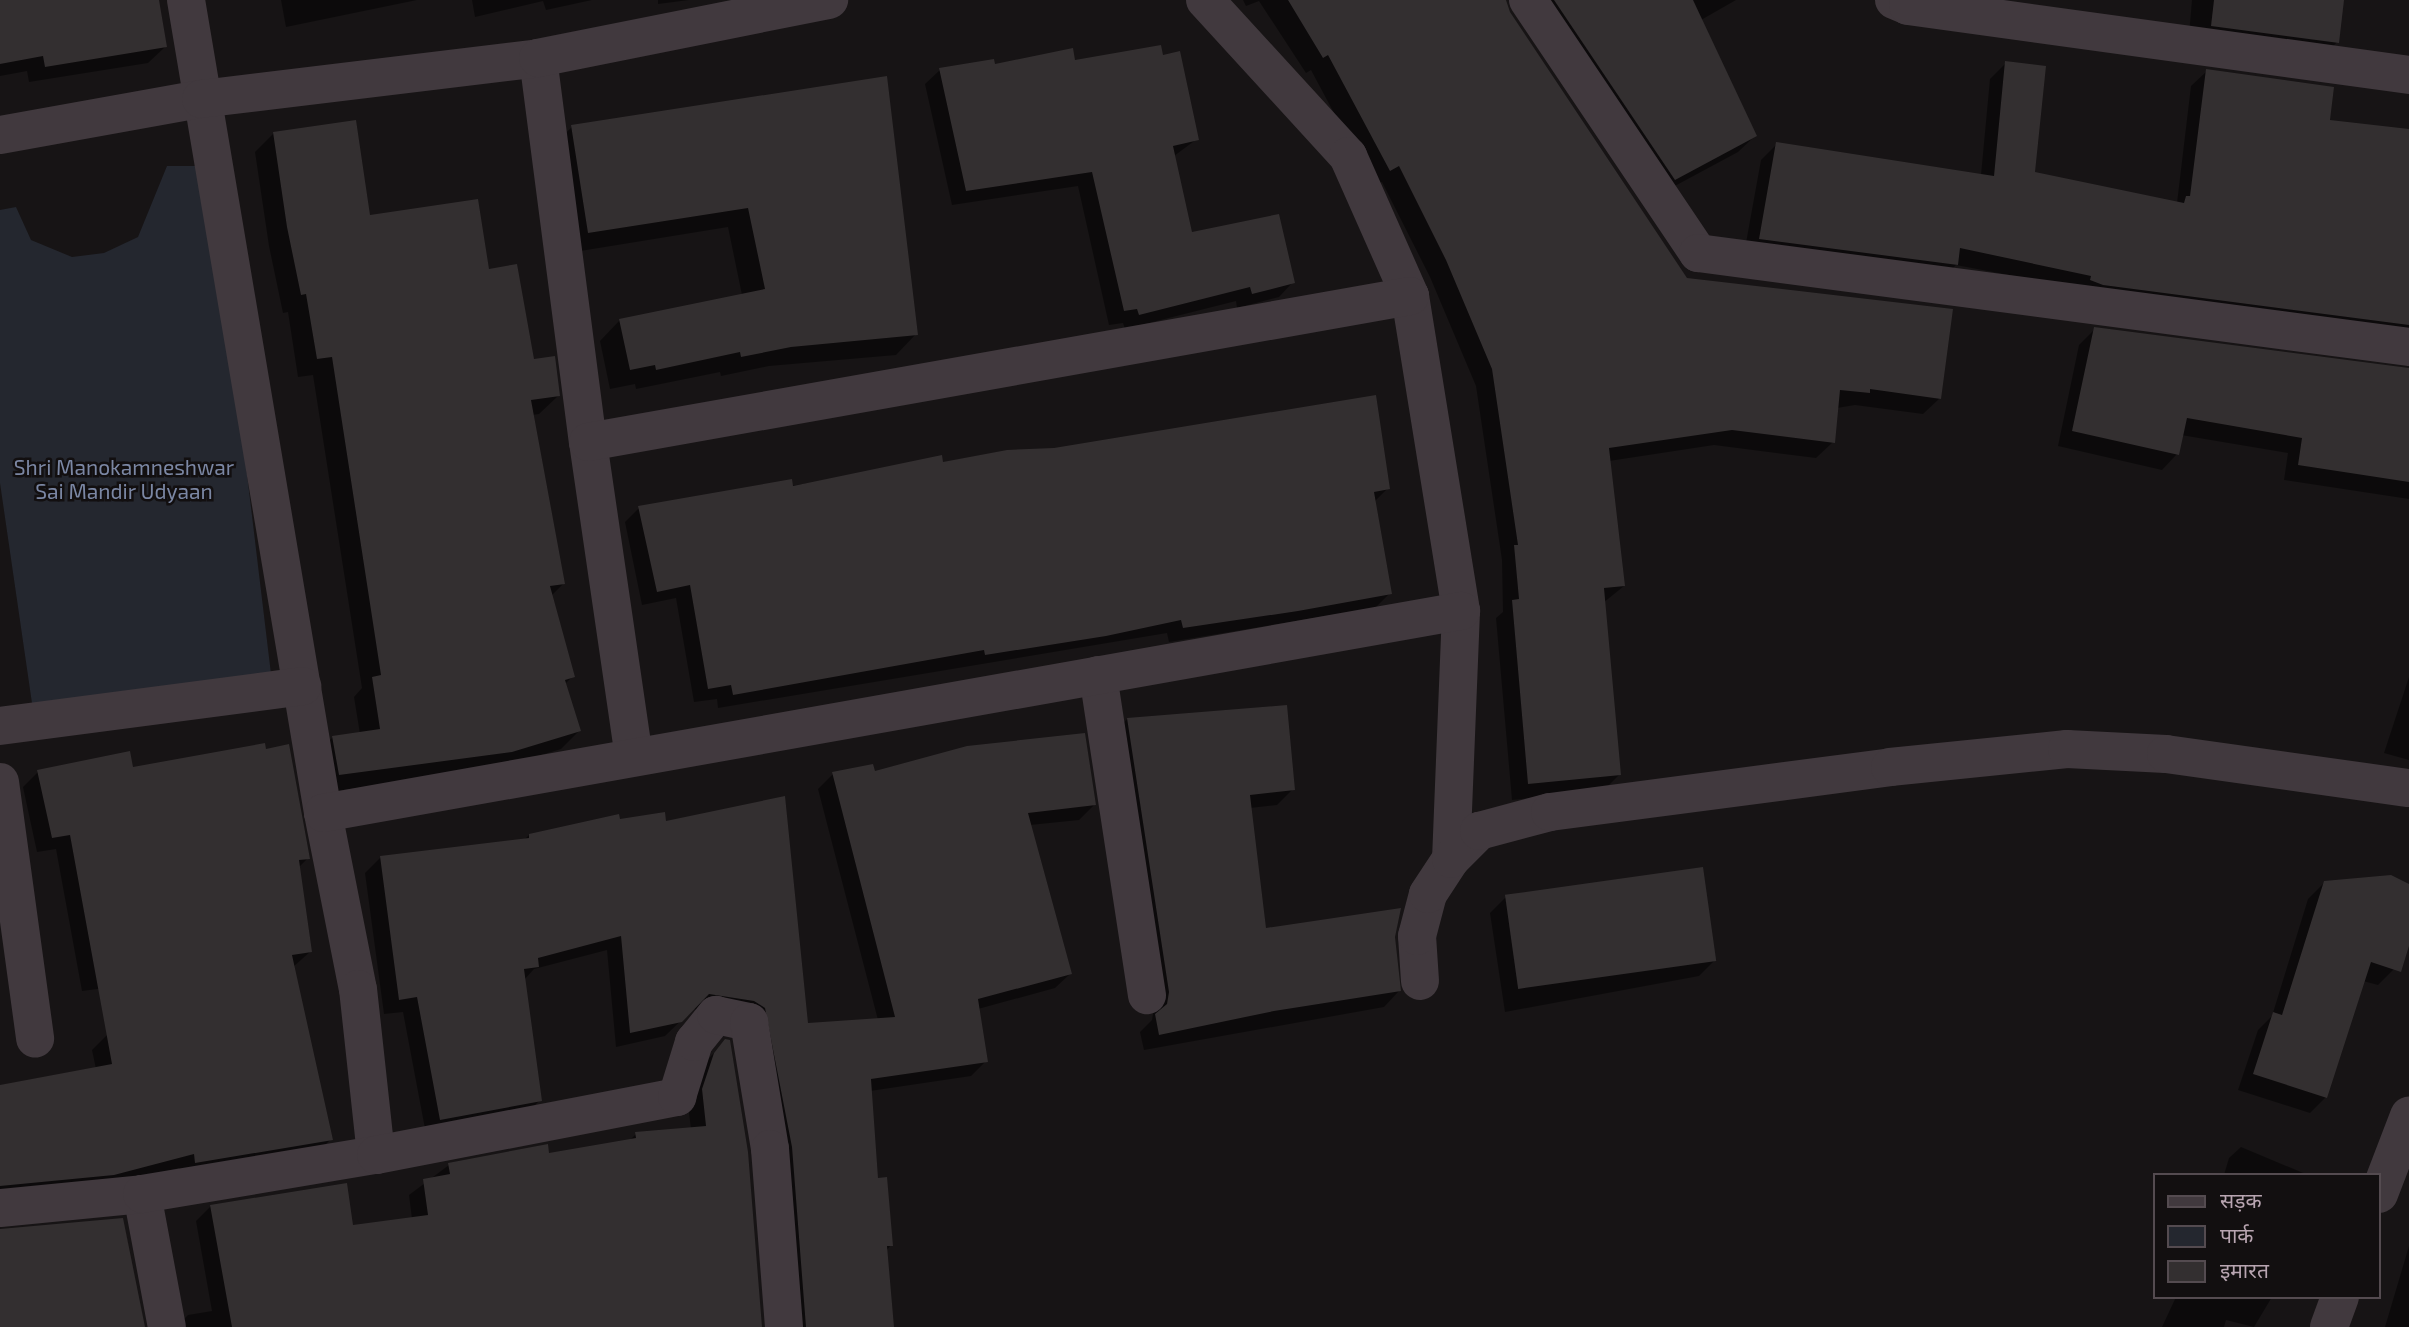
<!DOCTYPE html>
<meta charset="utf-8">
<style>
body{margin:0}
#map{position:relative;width:2409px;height:1327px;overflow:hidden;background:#171415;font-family:"Exo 2","Noto Sans Devanagari",sans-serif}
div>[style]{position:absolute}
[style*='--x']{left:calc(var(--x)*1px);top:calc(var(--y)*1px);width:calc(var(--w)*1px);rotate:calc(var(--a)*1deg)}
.green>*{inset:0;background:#24272f}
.shadow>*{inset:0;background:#0007}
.building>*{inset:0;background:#332f30;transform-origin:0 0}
.minor>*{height:38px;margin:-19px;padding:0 19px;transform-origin:19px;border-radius:19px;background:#41393e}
span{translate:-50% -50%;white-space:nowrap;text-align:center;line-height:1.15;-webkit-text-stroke:5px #120f10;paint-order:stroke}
.park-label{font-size:21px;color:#7b87a4}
.legend{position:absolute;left:2153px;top:1173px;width:228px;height:126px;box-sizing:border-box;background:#120f10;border:2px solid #544b50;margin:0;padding:9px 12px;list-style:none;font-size:21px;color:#b8a5b1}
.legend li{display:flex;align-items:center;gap:14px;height:35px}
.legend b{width:35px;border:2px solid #544b50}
</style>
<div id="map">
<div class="green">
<div style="clip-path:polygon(167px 166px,210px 166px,271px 674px,33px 710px,0 483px,0 210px,16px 207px,31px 240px,72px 257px,104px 253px,138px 237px)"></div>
</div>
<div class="shadow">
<div style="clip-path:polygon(0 0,157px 0,165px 47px,148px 63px,29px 82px,27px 71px,0 76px)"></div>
<div style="clip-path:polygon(281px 0,417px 0,286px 27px)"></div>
<div style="clip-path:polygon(472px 0,592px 0,546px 10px,543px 1px,475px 17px)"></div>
<div style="clip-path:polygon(658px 0,689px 0,658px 4px)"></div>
<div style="clip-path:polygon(1243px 0,1505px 0,1508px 13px,1686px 280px,1940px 398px,1923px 414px,1855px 405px,1837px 408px,1833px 442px,1816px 458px,1714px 445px,1609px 461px,1624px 586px,1603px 603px,1620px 774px,1603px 791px,1512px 800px,1496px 618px,1503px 612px,1502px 560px,1476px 386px,1430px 277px,1382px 182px,1373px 186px,1311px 70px,1306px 73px,1259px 1px,1246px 6px)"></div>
<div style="clip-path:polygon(1522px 0,1736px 0,1701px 20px,1755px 136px,1738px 152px,1658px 195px)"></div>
<div style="clip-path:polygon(2192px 0,2342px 0,2337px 42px,2326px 54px,2189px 35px)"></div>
<div style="clip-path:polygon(1074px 62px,1197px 139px,1174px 156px,1191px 234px,1293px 282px,1279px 297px,1237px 308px,1236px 301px,1125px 329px,1123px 323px,1109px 325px,1078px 186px,952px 205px,925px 84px,940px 70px)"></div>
<div style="clip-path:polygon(2006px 63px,2033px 174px,2177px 203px,2191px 86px,2207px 71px,2328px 121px,2409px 131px,2409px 350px,1956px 265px,1941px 280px,1744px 254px,1761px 160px,1777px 144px,1981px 175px,1990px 79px)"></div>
<div style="clip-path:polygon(885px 78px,916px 334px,896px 355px,769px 366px,721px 376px,720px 372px,636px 389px,635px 384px,610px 389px,600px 341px,620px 320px,742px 295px,728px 227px,568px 253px,551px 147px,572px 127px)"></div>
<div style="clip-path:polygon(274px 133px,369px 217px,488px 271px,533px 361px,558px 396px,539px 414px,532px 415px,564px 583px,551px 596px,573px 676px,565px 684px,579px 731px,561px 749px,492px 770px,321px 793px,314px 756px,333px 737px,360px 734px,354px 697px,362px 688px,313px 375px,298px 377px,288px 312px,283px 313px,269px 246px,255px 152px)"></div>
<div style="clip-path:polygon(2095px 329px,2409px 370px,2409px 499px,2284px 480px,2288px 453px,2181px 435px,2177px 454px,2162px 470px,2058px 446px,2079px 345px)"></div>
<div style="clip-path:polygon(941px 464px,1388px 488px,1374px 502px,1390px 593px,1375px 608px,1169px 642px,1167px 633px,718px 708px,717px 699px,694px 702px,676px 598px,642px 605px,625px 522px,639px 508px)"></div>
<div style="clip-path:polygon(2409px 677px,2409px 760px,2384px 753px)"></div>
<div style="clip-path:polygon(1127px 719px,1293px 789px,1277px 805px,1250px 808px,1265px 930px,1393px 937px,1399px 991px,1384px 1007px,1144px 1050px,1140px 1032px,1152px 1020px,1154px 1008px,1112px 735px)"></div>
<div style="clip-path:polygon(132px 769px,308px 858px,298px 868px,311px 951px,293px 967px,331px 1139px,316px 1154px,181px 1177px,179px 1168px,97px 1189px,0 1199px,0 1087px,96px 1069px,92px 1050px,107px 1035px,105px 988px,82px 991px,56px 849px,37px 852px,23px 787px,38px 772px)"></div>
<div style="clip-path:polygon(873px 773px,1094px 805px,1079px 820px,1030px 825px,1071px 973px,1055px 988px,978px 1009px,986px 1061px,971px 1076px,870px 1091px,876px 1180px,891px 1245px,886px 1251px,893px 1327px,790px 1327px,738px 1015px,693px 1009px,665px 1036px,616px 1047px,607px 950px,534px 969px,524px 980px,540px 1100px,525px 1115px,426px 1134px,403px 1012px,384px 1014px,365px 873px,380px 858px,524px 840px,529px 835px,619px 821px,665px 823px,806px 1024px,878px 1020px,818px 789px,833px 774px)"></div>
<div style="clip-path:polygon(2324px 883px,2409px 885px,2409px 925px,2394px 969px,2378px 985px,2363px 981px,2326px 1097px,2310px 1113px,2238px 1090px,2258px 1030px,2272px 1016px,2308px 899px)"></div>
<div style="clip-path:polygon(1506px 897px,1715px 960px,1699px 976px,1505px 1012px,1490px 913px)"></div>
<div style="clip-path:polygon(725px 1041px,760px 1327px,176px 1327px,188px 1315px,212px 1311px,196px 1221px,211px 1206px,352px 1227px,412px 1219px,409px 1195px,449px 1165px,548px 1155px,629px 1141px,636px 1134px,691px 1129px,688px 1105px,699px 1069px)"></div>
<div style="clip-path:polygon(2241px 1147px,2308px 1175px,2224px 1175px,2229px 1158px)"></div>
<div style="clip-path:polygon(2409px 1246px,2409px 1327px,2385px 1327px)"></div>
<div style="clip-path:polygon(2176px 1297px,2272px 1297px,2254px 1327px,2226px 1320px,2224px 1327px,2162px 1327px)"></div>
</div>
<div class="building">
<div style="clip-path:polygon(0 0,159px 0,167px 47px,45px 67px,43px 56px,0 64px)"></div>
<div style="clip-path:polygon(1288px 0,1506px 0,1510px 12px,1687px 278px,1953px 309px,1941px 399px,1870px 389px,1870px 393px,1840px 390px,1835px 443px,1732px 430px,1609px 448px,1625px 586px,1604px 588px,1621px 775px,1528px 784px,1512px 600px,1519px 599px,1514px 545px,1518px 545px,1492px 369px,1446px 260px,1399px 166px,1390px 171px,1328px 55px,1323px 58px)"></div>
<div style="clip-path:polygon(1554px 0,1693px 0,1757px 136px,1675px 180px)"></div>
<div style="clip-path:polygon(2214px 0,2344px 0,2339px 43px,2211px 26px)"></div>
<div style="clip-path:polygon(1161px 45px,1163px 55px,1180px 51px,1199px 140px,1173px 146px,1192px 232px,1279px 214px,1295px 283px,1252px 294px,1250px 287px,1139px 315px,1137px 309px,1124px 311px,1092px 172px,966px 191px,939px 68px,994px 59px,995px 64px,1073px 48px,1075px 60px)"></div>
<div style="clip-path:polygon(2005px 61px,2046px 66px,2035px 172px,2184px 203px,2186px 196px,2190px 196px,2206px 69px,2334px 87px,2330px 120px,2409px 129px,2409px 325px,2103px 285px,2090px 280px,2091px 276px,1960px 248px,1958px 265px,1759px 239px,1776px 142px,1994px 176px)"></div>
<div style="clip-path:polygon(887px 76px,918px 335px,791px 347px,741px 357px,740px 352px,656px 370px,655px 365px,630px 370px,619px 319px,765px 289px,748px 208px,588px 233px,571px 125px)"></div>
<div style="clip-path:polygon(356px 120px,370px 215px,478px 199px,489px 269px,517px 264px,534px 359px,555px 356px,560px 396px,531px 400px,565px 584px,550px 586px,575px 677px,565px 680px,581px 731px,512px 752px,339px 775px,332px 736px,380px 729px,372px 677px,381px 675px,332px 357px,317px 359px,306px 294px,301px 295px,287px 227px,273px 132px)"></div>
<div style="clip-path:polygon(2094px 327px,2409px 368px,2409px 482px,2298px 465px,2302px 438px,2187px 418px,2179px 455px,2072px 431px)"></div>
<div style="clip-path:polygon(1376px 395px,1390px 489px,1374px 492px,1392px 594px,1298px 611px,1183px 628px,1181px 620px,1106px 636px,985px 655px,984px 650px,733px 695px,731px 685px,708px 689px,690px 585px,657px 592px,638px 506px,792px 479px,793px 486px,942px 455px,943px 462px,1007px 450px,1054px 448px)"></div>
<div style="clip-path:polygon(1287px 705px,1295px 790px,1250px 795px,1266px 928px,1401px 908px,1395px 937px,1401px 991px,1274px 1011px,1159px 1035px,1155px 1014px,1167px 1004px,1169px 992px,1127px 718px)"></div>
<div style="clip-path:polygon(1085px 733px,1096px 805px,1028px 813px,1072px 974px,978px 999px,988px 1062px,871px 1079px,878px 1178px,887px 1177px,893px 1246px,887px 1246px,894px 1327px,806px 1327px,792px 1147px,765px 1008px,754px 1001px,709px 994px,682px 1022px,630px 1033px,621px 936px,538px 958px,539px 967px,524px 969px,542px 1101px,440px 1120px,417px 997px,399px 1000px,380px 856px,529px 838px,529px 834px,619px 814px,620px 819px,665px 812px,666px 821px,785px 796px,808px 1023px,895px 1017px,832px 772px,873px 764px,875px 771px,967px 746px)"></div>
<div style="clip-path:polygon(265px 743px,266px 749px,289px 744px,310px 859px,299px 860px,312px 952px,292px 955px,333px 1140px,195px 1163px,194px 1154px,114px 1175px,0 1186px,0 1085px,112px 1064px,70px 835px,52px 838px,37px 770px,130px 751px,133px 767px)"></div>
<div style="left:1703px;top:867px;width:95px;height:200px;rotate:82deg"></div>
<div style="clip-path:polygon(2391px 875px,2409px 884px,2409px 946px,2401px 972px,2371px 962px,2327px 1098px,2253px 1074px,2273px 1012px,2282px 1015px,2324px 881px)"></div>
<div style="clip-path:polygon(725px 1039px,730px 1040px,748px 1152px,762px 1327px,232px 1327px,210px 1205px,347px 1183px,353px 1225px,428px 1215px,423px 1179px,450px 1174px,448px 1163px,548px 1144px,549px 1153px,636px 1138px,635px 1132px,706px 1126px,702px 1089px,714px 1053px)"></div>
<div style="clip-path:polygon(123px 1218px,145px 1327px,0 1327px,0 1229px)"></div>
</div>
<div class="minor">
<div style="--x:186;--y:0;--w:824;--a:80.43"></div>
<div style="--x:323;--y:813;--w:179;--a:78.8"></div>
<div style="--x:358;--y:989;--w:167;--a:83.8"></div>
<div style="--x:1205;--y:0;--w:212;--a:47.5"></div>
<div style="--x:1348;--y:156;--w:153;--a:66.1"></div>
<div style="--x:1410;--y:296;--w:319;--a:80.8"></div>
<div style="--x:1461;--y:611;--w:248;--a:92.3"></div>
<div style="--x:1528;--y:0;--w:305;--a:56.1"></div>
<div style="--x:1698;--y:253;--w:717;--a:7.53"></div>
<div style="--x:1894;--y:0;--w:15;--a:23"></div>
<div style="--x:1908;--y:6;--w:506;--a:7.84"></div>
<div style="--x:538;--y:58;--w:387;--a:82.6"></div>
<div style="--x:588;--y:442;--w:317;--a:81.7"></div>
<div style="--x:0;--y:135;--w:204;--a:-10.2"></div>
<div style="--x:201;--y:99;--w:339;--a:-6.9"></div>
<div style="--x:538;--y:58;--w:297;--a:-11.3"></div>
<div style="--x:588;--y:442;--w:835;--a:-10.07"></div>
<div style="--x:1098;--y:675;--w:324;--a:81.3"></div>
<div style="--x:0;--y:726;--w:305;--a:-7.5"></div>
<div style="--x:0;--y:782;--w:259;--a:82.2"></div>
<div style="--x:323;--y:813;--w:1156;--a:-10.07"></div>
<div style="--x:1420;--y:981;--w:45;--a:-93.8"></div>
<div style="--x:1417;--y:936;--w:43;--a:-75.3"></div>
<div style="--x:1428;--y:894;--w:42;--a:-56.7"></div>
<div style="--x:1451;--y:859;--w:40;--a:-45"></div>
<div style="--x:1479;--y:831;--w:73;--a:-15"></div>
<div style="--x:1550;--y:812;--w:343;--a:-7.5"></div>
<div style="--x:1890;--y:767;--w:178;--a:-5.8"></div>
<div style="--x:2067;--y:749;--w:99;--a:2.9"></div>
<div style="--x:2166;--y:754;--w:245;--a:8"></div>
<div style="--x:142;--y:1194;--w:135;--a:79.4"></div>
<div style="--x:2379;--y:1194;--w:84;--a:-69"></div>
<div style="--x:0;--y:1208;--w:143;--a:-5.6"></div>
<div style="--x:142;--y:1194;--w:237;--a:-9.5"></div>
<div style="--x:376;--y:1155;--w:307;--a:-10.9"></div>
<div style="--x:677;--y:1097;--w:58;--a:-72.8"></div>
<div style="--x:694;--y:1042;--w:35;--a:-51"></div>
<div style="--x:716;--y:1015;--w:34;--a:12"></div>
<div style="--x:749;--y:1022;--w:129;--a:80.6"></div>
<div style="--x:770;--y:1149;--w:179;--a:85.5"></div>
<div style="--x:2329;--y:1327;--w:32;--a:-70"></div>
</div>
<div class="park-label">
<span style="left:124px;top:479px">Shri Manokamneshwar<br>Sai Mandir Udyaan</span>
</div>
<ul class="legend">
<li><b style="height:9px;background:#41393e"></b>सड़क</li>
<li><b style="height:19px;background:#24272f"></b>पार्क</li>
<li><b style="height:19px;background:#332f30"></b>इमारत</li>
</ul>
</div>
